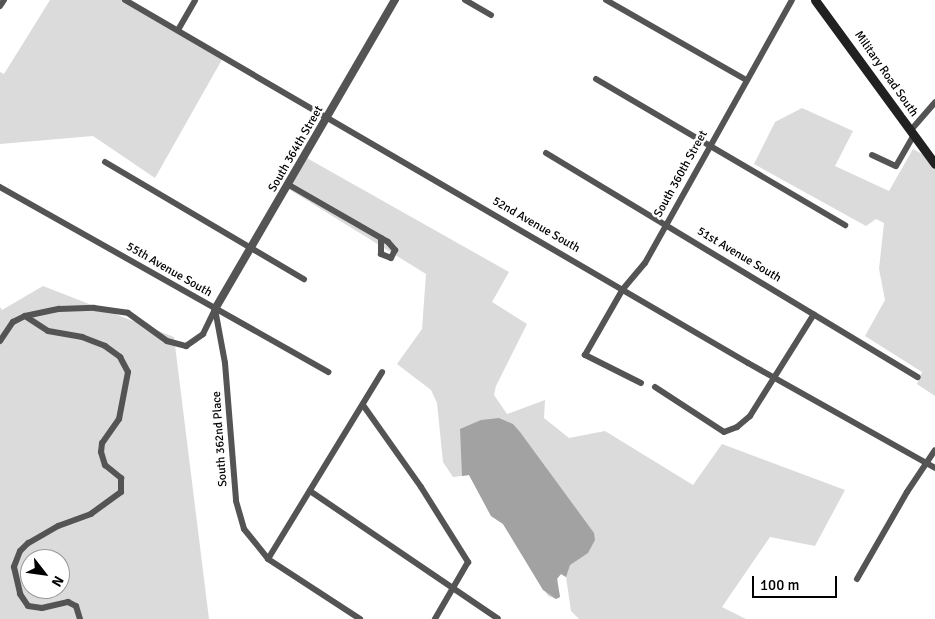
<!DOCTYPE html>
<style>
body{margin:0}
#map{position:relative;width:935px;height:619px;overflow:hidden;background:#fff;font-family:Signika,sans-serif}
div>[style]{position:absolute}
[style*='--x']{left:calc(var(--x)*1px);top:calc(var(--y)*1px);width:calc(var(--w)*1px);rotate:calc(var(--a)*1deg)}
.green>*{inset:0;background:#dbdbdb}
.water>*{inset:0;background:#a2a2a2}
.minor>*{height:6px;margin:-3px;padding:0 3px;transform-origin:3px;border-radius:3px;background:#545454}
.tertiary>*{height:8px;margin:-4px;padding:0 4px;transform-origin:4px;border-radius:4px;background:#545454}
.secondary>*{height:9px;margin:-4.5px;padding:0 4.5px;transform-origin:4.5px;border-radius:4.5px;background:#212121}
span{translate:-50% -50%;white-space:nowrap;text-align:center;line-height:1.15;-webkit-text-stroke:5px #fff;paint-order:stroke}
.street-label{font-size:12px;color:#000}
.north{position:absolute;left:20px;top:549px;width:50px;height:50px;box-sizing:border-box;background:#fff;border:1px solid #999;border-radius:50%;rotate:120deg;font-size:14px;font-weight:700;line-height:20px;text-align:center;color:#000}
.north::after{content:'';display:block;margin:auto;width:18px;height:22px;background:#000;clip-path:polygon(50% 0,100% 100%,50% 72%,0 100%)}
.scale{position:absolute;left:752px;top:576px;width:85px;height:22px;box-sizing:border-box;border:2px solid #000;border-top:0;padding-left:6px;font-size:15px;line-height:18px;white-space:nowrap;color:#000;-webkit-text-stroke:4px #fff;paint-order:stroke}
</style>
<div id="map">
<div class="green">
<div style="clip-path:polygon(50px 0,125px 0,224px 56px,155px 178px,93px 136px,0 144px,0 72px,4px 74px)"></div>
<div style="clip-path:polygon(802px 108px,853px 131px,835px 166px,889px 191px,913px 149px,935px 161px,935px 396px,917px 384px,922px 372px,865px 336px,885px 300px,879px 269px,884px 223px,876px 219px,866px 226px,754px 164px,775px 122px)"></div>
<div style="clip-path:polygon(305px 157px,509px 272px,492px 302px,527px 324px,496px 386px,494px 395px,507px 414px,545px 400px,544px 418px,569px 438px,605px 431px,693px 485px,722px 444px,845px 490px,815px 546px,770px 537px,722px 607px,746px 619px,579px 619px,571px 611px,566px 577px,561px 574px,557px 577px,560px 597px,556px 599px,548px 596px,503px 524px,491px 516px,469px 475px,453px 477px,443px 462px,437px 403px,431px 390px,397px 364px,422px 329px,426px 274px,287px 188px)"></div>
<div style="clip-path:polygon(evenodd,43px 286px,174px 337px,209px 619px,0 619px,0 307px,2px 310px,43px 286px,30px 559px,60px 559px,60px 589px,30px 589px,30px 559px)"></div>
</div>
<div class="water">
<div style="clip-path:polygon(499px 418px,513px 424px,520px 432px,594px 533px,595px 540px,588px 553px,570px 565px,566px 577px,561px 574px,557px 579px,560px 597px,556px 599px,543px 590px,503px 524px,491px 516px,469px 475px,462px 476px,460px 429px,481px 420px)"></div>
</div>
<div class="minor">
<div style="--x:125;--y:0;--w:721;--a:30.23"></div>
<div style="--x:748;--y:363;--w:214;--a:29.3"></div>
<div style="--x:465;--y:0;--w:30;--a:30"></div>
<div style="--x:606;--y:0;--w:161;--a:29.7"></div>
<div style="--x:0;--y:6;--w:7;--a:-56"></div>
<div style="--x:178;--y:30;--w:34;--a:-60"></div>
<div style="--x:596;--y:79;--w:289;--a:30.4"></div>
<div style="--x:911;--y:130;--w:37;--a:-49"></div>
<div style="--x:546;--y:153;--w:434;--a:31.1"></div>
<div style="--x:872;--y:155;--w:26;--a:25"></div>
<div style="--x:896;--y:166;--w:36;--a:-60"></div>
<div style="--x:105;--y:162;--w:231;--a:30.5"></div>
<div style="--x:289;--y:185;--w:114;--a:29.9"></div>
<div style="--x:388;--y:242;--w:11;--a:49"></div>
<div style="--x:395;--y:250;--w:9;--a:117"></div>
<div style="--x:391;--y:258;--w:11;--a:-158"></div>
<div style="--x:381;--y:254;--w:16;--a:-90"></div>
<div style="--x:0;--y:187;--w:377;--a:29.4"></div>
<div style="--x:215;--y:309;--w:55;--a:79.5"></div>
<div style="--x:225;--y:363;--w:138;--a:85.4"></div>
<div style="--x:236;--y:501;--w:29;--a:74"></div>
<div style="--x:244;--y:529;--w:38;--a:51"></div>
<div style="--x:268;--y:559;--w:110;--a:33.1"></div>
<div style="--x:25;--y:316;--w:27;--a:33"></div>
<div style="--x:48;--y:331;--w:35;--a:10"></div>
<div style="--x:82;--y:337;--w:25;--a:21"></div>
<div style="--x:105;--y:346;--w:19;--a:36"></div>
<div style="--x:120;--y:357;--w:17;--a:62"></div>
<div style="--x:128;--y:372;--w:48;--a:100.8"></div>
<div style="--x:119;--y:419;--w:29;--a:125"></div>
<div style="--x:102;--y:443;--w:9;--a:96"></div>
<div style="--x:101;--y:452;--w:14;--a:73"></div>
<div style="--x:105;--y:465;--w:21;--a:39"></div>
<div style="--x:121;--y:478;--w:14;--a:90"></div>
<div style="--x:121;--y:492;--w:37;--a:144"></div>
<div style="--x:91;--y:514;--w:35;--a:160"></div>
<div style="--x:58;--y:526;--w:34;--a:150"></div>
<div style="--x:28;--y:543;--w:11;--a:135"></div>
<div style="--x:20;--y:551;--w:17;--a:111"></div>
<div style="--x:14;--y:567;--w:28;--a:77"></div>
<div style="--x:20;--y:594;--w:14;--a:56"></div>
<div style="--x:28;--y:606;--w:14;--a:8"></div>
<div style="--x:42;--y:608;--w:27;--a:-13"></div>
<div style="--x:68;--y:602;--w:9;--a:27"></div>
<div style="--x:76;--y:606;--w:14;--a:73"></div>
<div style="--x:0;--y:341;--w:23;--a:-56"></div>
<div style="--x:13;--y:322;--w:13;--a:-27"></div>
<div style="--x:25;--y:316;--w:35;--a:-12"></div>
<div style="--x:59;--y:309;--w:35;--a:-2"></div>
<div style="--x:94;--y:308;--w:34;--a:8"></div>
<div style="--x:128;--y:313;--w:48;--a:35.7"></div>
<div style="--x:167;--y:341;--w:20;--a:15"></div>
<div style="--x:186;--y:346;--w:21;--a:-35"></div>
<div style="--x:203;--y:334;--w:28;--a:-64"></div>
<div style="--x:641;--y:383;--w:63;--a:-153.4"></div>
<div style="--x:585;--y:355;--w:76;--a:-60.1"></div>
<div style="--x:623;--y:289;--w:34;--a:-50"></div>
<div style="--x:645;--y:263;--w:301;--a:-60.8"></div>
<div style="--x:655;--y:387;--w:82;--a:33.1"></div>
<div style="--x:724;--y:432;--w:14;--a:-21"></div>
<div style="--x:737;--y:427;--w:17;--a:-40"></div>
<div style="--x:750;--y:416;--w:120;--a:-57.9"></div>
<div style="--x:363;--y:405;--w:100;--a:54.7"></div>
<div style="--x:421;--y:487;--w:89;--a:57.9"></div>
<div style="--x:468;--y:562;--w:66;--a:120.1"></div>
<div style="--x:310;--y:491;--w:227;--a:34.2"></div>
<div style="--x:268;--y:559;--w:219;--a:-58.6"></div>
<div style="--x:857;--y:579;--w:100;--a:-60.1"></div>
<div style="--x:907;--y:492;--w:50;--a:-56.3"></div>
</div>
<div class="tertiary">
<div style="--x:215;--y:309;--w:358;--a:-59.8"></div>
</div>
<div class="secondary">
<div style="--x:815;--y:0;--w:203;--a:53.8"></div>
</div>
<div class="street-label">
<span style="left:886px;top:74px;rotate:55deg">Military Road South</span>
<span style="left:296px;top:149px;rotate:-60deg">South 364th Street</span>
<span style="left:681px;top:174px;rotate:-61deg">South 360th Street</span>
<span style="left:536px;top:225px;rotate:30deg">52nd Avenue South</span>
<span style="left:739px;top:255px;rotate:31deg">51st Avenue South</span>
<span style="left:169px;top:270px;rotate:30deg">55th Avenue South</span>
<span style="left:220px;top:439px;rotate:-94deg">South 362nd Place</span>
</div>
<div class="north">N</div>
<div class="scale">100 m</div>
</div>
